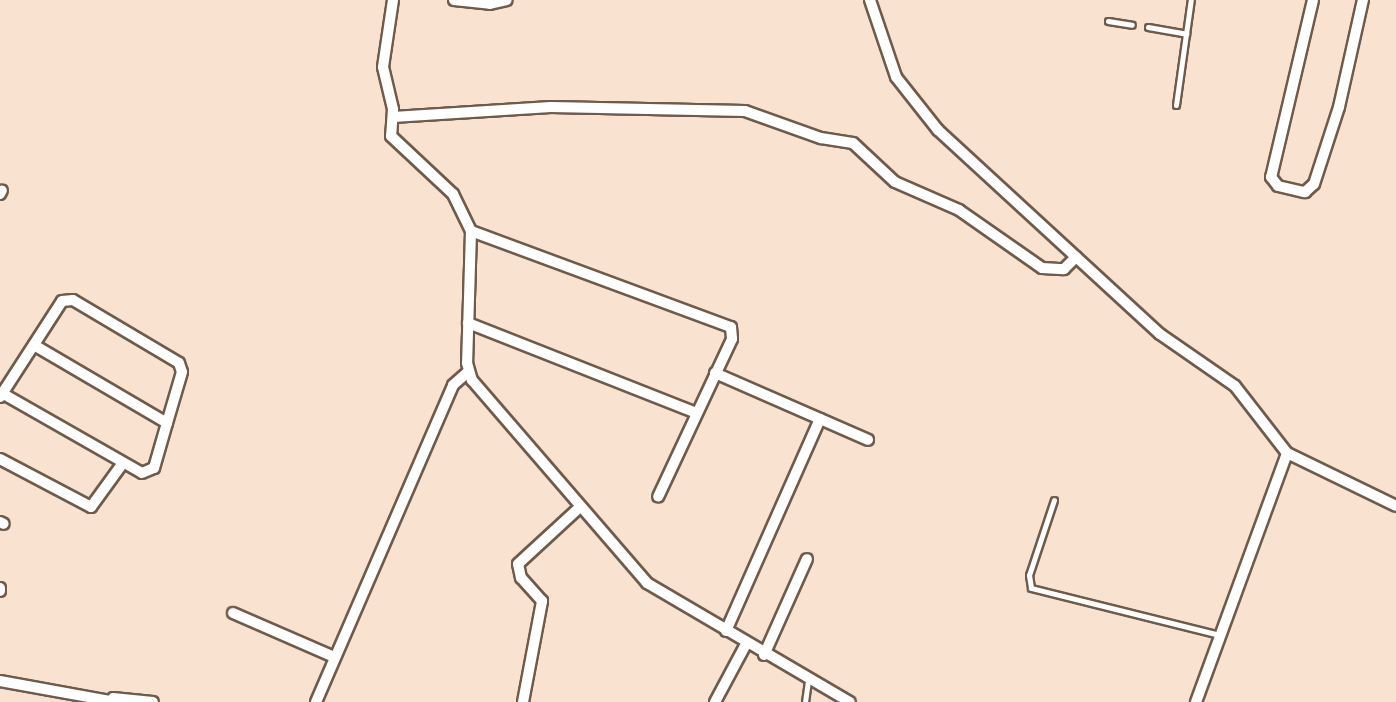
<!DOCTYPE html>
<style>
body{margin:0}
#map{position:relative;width:1396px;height:702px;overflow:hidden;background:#f9e2cf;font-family:"Work Sans",sans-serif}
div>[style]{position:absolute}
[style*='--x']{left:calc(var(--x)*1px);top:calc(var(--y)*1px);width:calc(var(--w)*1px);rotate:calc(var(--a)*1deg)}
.roads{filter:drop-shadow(2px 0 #6f5b4b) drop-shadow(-2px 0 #6f5b4b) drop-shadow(0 2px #6f5b4b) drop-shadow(0 -2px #6f5b4b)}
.lane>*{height:5px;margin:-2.5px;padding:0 2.5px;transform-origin:2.5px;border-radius:2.5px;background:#fff}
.street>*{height:10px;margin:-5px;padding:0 5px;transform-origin:5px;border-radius:5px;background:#fff}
span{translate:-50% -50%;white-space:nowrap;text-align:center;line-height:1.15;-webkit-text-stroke:6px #f9e2cf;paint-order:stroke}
</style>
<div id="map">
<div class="roads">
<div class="lane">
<div style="--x:1108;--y:21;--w:24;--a:9"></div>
<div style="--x:1148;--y:27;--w:39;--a:10"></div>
<div style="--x:1186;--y:34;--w:34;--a:-82"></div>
<div style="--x:1176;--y:105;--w:72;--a:-82"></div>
<div style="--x:1054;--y:500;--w:79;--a:108.4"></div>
<div style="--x:1029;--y:575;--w:13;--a:81"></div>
<div style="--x:1031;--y:588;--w:194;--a:14"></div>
<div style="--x:805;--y:702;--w:22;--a:-82"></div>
</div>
<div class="street">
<div style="--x:393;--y:0;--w:68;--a:98.5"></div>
<div style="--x:383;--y:67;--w:43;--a:76.6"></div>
<div style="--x:393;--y:109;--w:27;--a:94"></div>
<div style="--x:391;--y:136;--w:85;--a:43.1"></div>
<div style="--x:453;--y:194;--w:41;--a:64.1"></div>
<div style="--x:471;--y:231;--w:132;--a:91.7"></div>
<div style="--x:467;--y:363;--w:18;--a:74"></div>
<div style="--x:472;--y:380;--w:268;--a:49.2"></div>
<div style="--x:647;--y:583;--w:235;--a:30.4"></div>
<div style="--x:454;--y:0;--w:36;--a:6"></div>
<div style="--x:490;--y:4;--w:17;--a:-13"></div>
<div style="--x:870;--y:0;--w:81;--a:71.3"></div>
<div style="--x:896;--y:77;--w:68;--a:51.6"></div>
<div style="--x:938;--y:130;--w:301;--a:42.6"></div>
<div style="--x:1160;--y:334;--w:91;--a:34.7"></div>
<div style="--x:1235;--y:386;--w:85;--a:52.2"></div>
<div style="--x:1287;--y:453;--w:121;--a:25.9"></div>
<div style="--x:1313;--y:0;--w:182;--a:103.3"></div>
<div style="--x:1271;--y:177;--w:11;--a:52"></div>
<div style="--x:1278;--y:186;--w:28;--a:13"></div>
<div style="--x:1305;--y:192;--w:12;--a:-42"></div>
<div style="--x:1314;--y:184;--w:81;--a:-72"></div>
<div style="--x:1339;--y:107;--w:110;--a:-77.4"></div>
<div style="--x:393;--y:117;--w:158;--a:-3.6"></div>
<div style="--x:551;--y:107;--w:194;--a:1.2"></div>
<div style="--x:745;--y:111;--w:81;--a:19.6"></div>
<div style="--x:821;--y:138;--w:32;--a:9"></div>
<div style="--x:853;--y:143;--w:57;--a:42.9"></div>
<div style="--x:895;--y:182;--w:70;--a:23.6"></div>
<div style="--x:959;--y:210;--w:101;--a:34.9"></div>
<div style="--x:1042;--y:268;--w:22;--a:3"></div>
<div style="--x:1064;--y:269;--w:17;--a:-45"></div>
<div style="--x:0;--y:194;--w:4;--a:-63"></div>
<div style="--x:471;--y:231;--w:277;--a:20.3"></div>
<div style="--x:731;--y:327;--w:12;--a:85"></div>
<div style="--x:732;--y:339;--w:174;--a:115.1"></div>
<div style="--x:468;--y:323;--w:245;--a:21.5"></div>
<div style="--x:715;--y:373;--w:167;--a:23.6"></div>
<div style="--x:0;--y:392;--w:163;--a:29.7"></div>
<div style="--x:142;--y:473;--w:13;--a:-23"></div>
<div style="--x:154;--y:468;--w:47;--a:-73.9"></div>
<div style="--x:167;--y:423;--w:154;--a:-149.6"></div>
<div style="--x:0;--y:397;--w:114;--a:-57.1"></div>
<div style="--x:62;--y:301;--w:11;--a:-5"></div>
<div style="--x:73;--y:300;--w:123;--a:30.7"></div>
<div style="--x:179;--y:363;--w:9;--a:72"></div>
<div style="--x:182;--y:372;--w:53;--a:106.4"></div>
<div style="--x:0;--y:459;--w:103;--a:27.8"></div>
<div style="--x:91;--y:507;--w:54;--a:-54"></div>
<div style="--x:0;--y:522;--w:4;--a:27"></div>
<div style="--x:0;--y:588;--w:3;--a:90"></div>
<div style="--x:233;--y:613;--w:110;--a:23.5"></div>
<div style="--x:726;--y:631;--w:232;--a:-66.1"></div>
<div style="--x:764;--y:655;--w:105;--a:-65.9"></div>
<div style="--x:0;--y:681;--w:117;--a:10.3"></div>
<div style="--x:113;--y:698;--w:40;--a:5.7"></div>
<div style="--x:316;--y:702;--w:345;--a:-66.6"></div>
<div style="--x:453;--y:385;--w:20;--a:-41"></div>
<div style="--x:523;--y:702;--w:103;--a:-79.3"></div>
<div style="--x:542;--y:601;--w:31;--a:-132"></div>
<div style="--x:521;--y:578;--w:14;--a:-102"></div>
<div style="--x:518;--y:564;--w:84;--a:-42.6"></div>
<div style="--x:715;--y:702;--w:66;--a:-61.9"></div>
<div style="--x:1196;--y:702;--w:265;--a:-69.9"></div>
</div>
</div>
</div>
